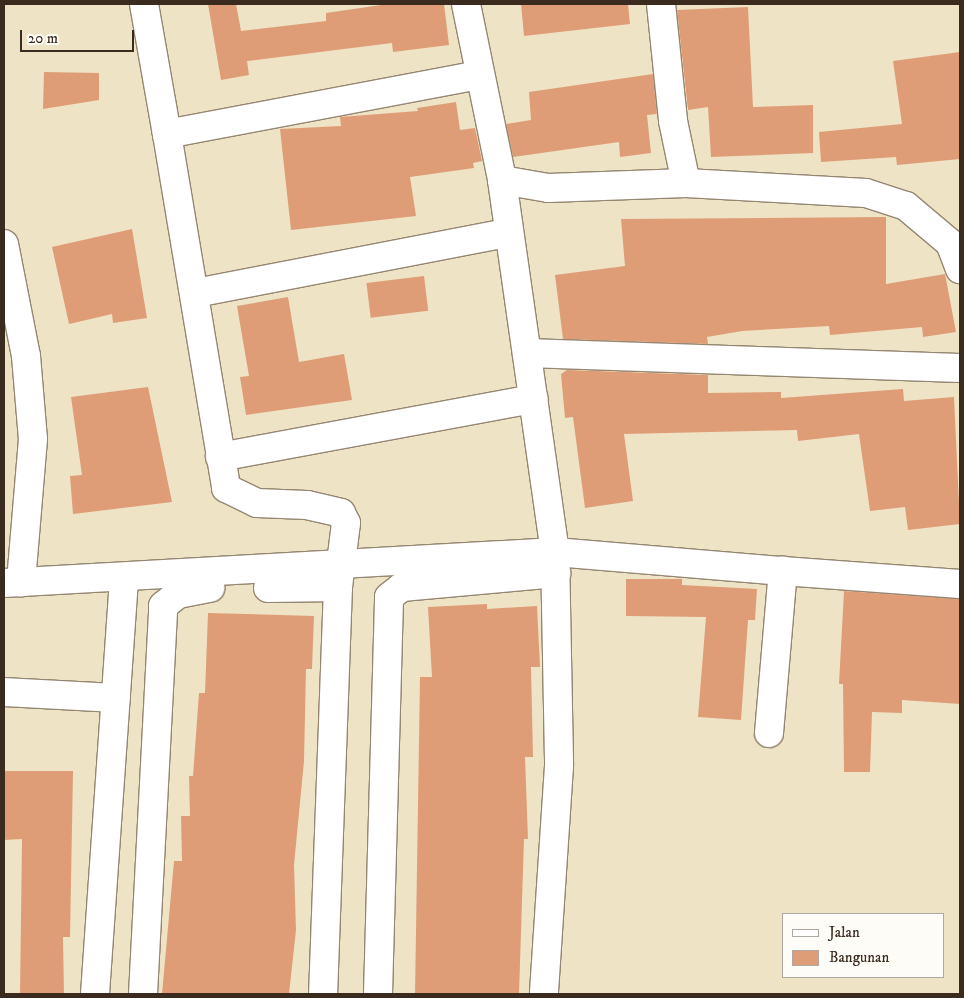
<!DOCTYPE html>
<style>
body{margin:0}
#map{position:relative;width:964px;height:998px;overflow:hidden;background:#efe3c5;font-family:"IM FELL DW Pica",serif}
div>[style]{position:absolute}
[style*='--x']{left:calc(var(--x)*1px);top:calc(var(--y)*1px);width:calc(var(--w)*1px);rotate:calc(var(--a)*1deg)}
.building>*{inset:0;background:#de9d77;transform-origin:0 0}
.roads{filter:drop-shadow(1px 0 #958672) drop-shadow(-1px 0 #958672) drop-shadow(0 1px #958672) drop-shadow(0 -1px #958672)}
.street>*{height:28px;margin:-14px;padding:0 14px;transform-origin:14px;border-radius:14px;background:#fff}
span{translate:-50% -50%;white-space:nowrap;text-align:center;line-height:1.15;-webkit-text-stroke:4.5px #fdfcf7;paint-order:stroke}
.frame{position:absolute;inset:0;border:5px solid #3b2a1e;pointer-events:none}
.legend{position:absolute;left:782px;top:913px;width:162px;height:65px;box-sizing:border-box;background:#fdfcf7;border:1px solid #afa8a0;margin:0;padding:6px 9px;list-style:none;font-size:15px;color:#3b2a1e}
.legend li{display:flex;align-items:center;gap:10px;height:25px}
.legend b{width:25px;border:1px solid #afa8a0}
.scale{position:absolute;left:20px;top:30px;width:114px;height:22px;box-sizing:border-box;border:2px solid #3b2a1e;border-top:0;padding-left:6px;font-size:15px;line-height:18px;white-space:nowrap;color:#3b2a1e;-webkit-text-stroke:4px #fdfcf7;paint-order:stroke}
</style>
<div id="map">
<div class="building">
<div style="clip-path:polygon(208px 4px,236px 4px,241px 31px,326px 21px,326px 13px,388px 4px,444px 4px,449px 45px,393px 52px,392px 43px,247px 61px,249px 75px,221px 80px)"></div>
<div style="clip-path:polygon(521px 4px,628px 4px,630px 24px,524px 36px)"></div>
<div style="clip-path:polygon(748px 7px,753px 107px,813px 105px,813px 153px,711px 157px,708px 107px,688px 110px,677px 10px)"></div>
<div style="clip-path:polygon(960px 52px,960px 159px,897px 165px,896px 157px,821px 162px,819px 132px,902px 124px,893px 61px)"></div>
<div style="clip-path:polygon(44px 72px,99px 73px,99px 100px,43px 109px)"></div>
<div style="clip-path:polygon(653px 74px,657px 114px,647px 115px,651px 153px,620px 157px,619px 142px,513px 157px,506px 124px,531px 120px,529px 92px)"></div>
<div style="clip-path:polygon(456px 102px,460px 130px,475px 128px,482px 161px,473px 163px,474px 168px,410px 177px,416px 216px,291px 230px,280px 129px,341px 126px,340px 117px,418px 111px,417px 108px)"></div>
<div style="clip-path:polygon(886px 217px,886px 284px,945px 274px,956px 332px,923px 337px,922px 327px,830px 335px,829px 326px,742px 331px,707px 337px,708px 344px,563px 339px,555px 275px,625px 266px,621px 219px)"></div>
<div style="clip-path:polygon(132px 229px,147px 318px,113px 323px,112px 314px,69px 324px,52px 247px)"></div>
<div style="left:424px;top:276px;width:35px;height:58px;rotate:83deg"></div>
<div style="clip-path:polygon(288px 297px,299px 362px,344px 354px,352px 400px,246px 415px,240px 377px,249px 376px,237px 306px)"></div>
<div style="clip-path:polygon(567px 370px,708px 375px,708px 393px,781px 392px,781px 398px,903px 389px,904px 401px,954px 397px,960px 524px,908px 530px,905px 507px,870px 511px,859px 434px,798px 441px,797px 430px,624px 434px,633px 501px,585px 508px,573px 417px,565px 418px,561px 374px)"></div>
<div style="clip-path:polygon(148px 387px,172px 502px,73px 514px,70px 476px,82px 475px,71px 397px)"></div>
<div style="clip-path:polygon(626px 579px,682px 579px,682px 585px,757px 589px,755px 620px,748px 620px,741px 720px,698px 717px,706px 617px,626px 616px)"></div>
<div style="clip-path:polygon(844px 591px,960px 599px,960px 704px,902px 700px,902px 713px,872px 712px,870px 772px,844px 772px,843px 684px,839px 684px)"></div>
<div style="clip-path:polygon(487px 604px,487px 609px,537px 606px,540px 667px,531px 667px,533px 757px,525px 757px,528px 839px,524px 839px,519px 994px,415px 994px,420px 677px,432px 677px,428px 607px)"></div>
<div style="clip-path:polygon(208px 613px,314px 616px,312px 669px,306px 669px,304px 761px,294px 865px,296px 930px,289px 994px,162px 994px,174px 861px,182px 861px,181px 816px,190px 816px,189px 776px,193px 776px,199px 693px,205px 693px)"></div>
<div style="clip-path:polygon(4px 771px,73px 771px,70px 937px,63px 937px,64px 994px,20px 994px,22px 839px,4px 840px)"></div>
</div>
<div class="roads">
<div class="street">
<div style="--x:144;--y:4;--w:132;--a:80"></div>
<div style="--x:167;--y:134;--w:317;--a:-10.7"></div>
<div style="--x:466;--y:4;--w:180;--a:78.4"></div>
<div style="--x:502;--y:180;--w:376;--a:81.9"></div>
<div style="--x:555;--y:552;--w:214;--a:88.9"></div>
<div style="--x:559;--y:766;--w:228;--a:93.8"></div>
<div style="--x:661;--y:4;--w:118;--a:84.1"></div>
<div style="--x:673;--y:121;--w:63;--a:78.2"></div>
<div style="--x:167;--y:134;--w:359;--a:80.5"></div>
<div style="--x:226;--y:488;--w:34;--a:26"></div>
<div style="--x:257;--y:503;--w:50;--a:2.3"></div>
<div style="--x:307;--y:505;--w:35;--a:13"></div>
<div style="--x:341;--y:513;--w:11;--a:63"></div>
<div style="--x:346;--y:523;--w:64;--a:97.1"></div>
<div style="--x:338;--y:587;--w:407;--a:92.1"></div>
<div style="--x:502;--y:180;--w:47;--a:9.9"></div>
<div style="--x:548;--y:188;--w:138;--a:-2.1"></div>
<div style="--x:686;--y:183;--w:180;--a:3.2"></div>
<div style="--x:866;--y:193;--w:42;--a:18"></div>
<div style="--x:906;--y:206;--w:57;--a:40.1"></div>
<div style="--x:950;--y:243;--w:28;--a:69"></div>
<div style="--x:4;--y:244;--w:114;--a:78.9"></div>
<div style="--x:26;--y:356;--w:83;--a:85.2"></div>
<div style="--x:33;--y:439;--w:144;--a:94.8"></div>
<div style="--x:195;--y:293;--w:319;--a:-10.9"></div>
<div style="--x:527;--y:353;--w:433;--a:2"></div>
<div style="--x:220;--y:457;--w:319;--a:-10.5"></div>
<div style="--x:4;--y:583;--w:552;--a:-3.22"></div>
<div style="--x:555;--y:552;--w:229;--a:4.8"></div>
<div style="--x:268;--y:588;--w:70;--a:-0.8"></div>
<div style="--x:4;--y:692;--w:112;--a:3.1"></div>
<div style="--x:769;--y:733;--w:163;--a:-85.1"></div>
<div style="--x:783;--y:571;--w:177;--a:4.2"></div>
<div style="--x:95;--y:994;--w:415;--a:-86"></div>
<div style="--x:143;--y:994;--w:389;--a:-87"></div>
<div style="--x:163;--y:606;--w:19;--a:-39"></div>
<div style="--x:178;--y:594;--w:33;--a:-11"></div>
<div style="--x:378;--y:994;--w:397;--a:-88.4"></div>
<div style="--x:389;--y:597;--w:16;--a:-38"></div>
<div style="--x:402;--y:587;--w:155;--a:-5.2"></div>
</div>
</div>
<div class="frame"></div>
<ul class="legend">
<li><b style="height:6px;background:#fff"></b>Jalan</li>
<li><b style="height:14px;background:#de9d77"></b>Bangunan</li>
</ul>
<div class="scale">20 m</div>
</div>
